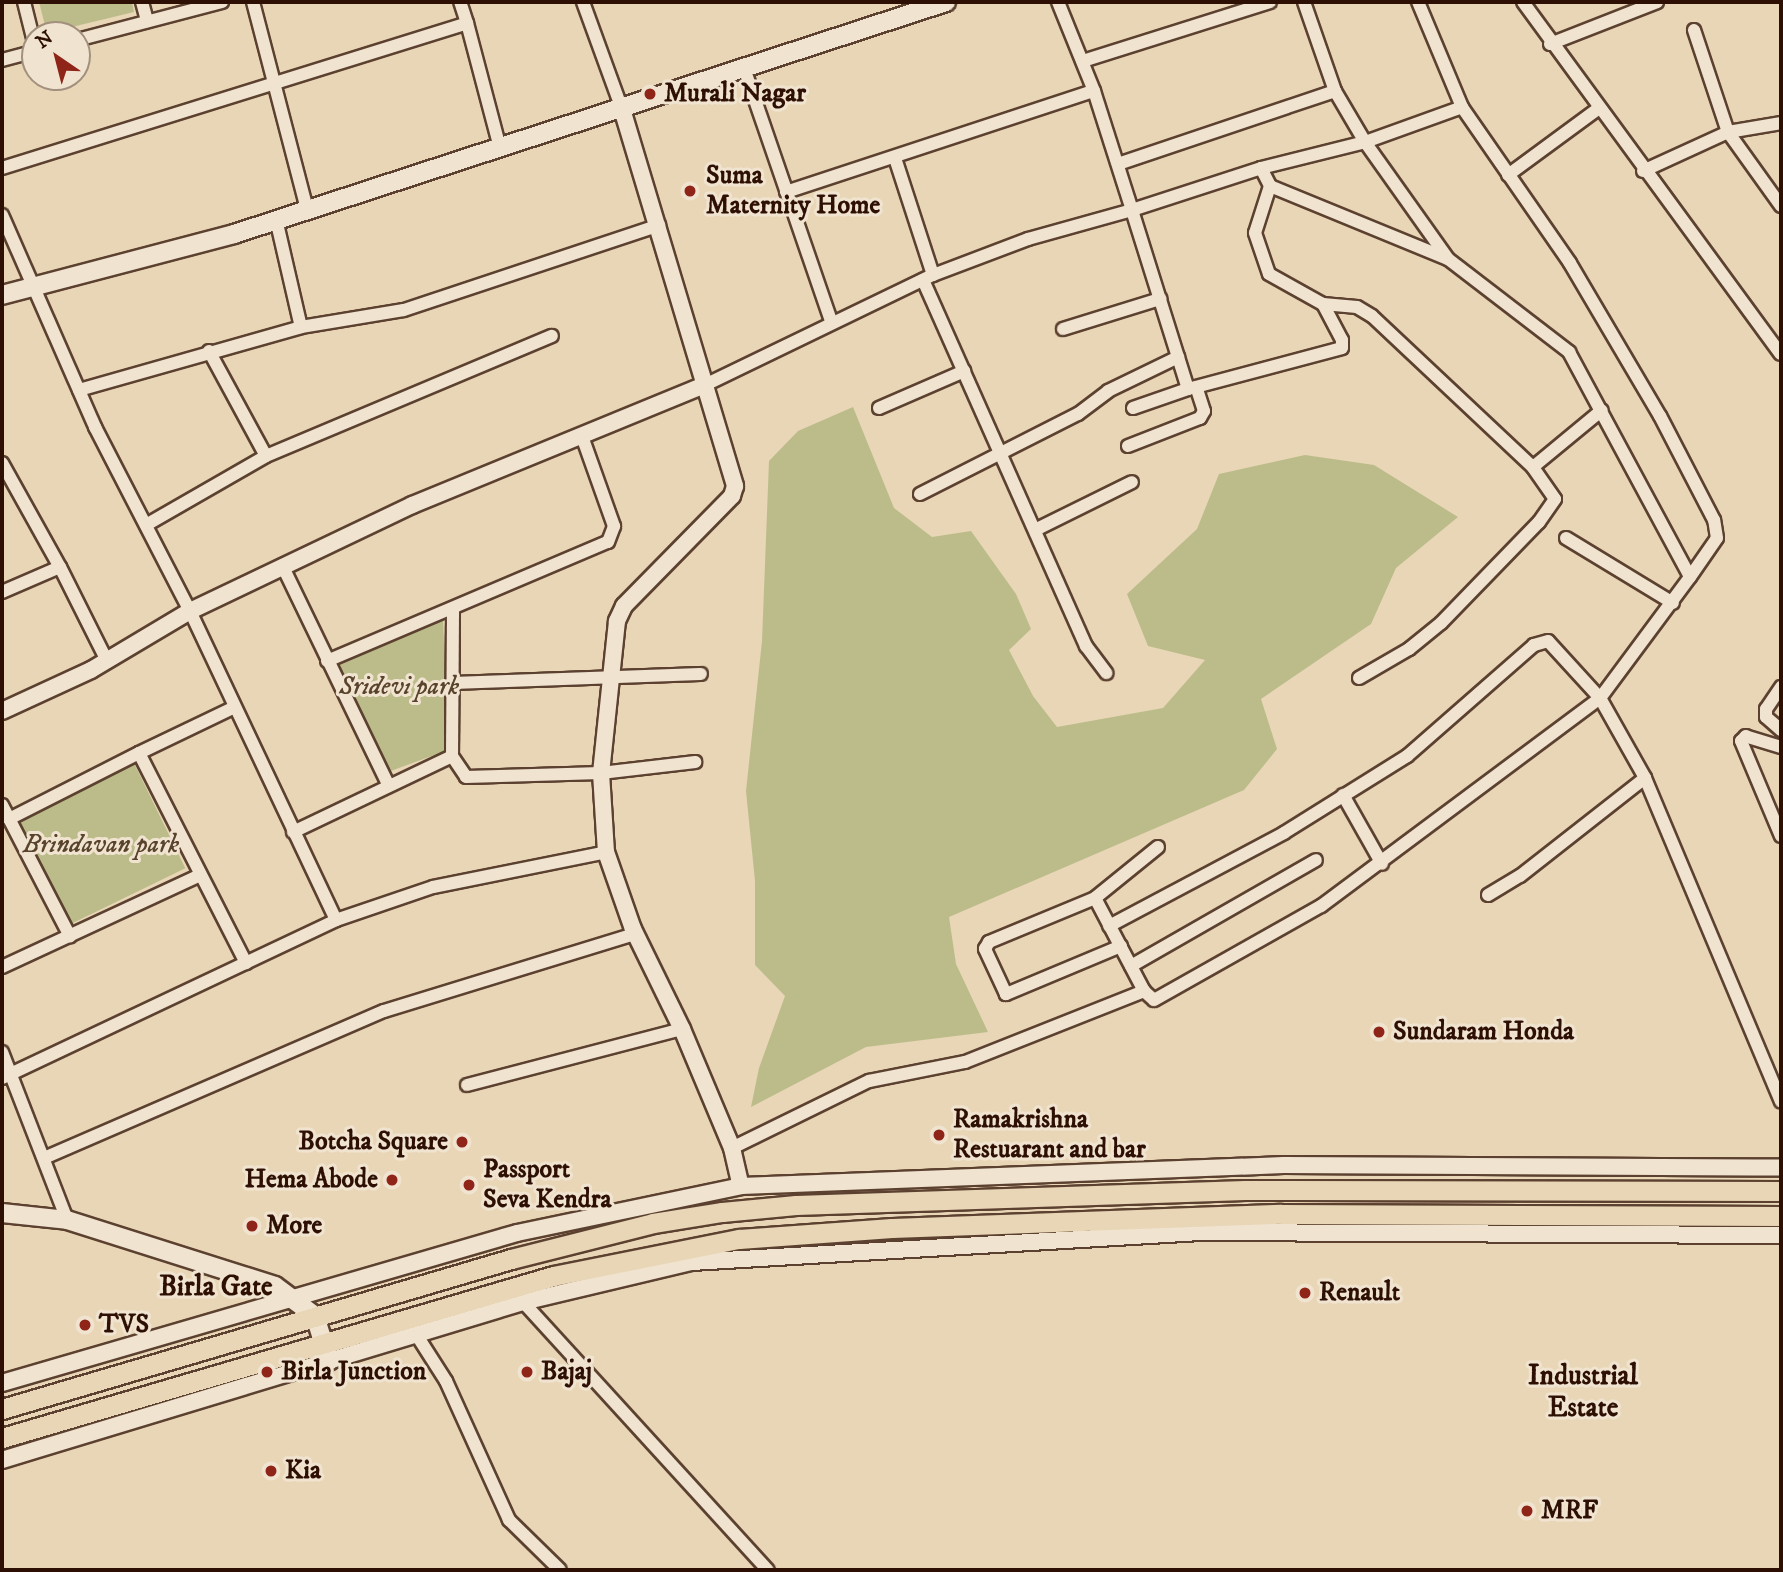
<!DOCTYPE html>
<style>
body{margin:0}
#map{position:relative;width:1783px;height:1572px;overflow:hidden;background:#e8d6b6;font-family:"IM FELL DW Pica",serif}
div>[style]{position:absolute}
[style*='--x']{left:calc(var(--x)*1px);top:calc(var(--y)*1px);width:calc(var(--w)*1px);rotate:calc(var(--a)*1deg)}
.green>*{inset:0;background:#bcbc8a;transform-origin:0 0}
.roads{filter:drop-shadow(2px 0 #5c4130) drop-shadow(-2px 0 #5c4130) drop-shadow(0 2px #5c4130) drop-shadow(0 -2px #5c4130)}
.minor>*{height:12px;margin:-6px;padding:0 6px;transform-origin:6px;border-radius:6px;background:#f0e4d0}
.tertiary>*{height:16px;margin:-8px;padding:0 8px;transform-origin:8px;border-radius:8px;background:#f0e4d0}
.secondary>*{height:18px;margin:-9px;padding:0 9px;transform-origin:9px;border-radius:9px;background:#f0e4d0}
.primary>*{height:19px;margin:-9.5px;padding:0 9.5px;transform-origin:9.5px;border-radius:9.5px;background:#e8d6b6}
.dots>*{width:19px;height:19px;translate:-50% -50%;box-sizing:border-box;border:4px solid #f0e4d0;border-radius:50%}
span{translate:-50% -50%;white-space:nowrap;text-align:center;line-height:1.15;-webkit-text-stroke:6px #f0e4d0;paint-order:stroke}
.poi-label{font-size:26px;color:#2e0f04;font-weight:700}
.left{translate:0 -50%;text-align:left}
.right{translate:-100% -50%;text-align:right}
.park-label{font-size:26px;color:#59432c;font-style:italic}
.neighbourhood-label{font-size:28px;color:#2e0f04;font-weight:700}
.frame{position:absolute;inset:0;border:4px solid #2e0f04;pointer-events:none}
.north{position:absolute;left:21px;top:21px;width:70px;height:70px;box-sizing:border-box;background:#f0e4d0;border:2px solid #a28f7e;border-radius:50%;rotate:325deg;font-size:19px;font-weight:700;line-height:28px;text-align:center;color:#2e0f04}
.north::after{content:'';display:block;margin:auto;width:24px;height:32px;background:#8f2418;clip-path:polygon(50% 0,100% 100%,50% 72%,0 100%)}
</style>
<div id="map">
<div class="green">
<div style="clip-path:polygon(39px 2px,132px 2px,134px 12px,47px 33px)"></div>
<div style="clip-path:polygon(853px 407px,894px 508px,932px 537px,971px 531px,1016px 594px,1031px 629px,1009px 650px,1033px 696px,1057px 727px,1163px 708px,1205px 660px,1148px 646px,1127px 594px,1197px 529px,1219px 474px,1305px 455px,1374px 465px,1458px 517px,1396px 568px,1371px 624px,1261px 699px,1277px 749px,1244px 790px,949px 917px,956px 964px,988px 1032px,866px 1047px,751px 1107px,759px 1068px,785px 996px,755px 965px,755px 881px,746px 791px,762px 641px,769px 461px,798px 431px)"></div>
<div style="clip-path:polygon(443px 617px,448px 750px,388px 772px,335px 665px)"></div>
<div style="left:134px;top:763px;width:117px;height:132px;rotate:64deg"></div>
</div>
<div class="roads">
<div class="minor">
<div style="--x:24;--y:2;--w:45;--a:76"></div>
<div style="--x:142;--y:2;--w:20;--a:75"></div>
<div style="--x:253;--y:2;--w:214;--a:75.4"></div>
<div style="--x:583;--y:2;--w:114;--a:70"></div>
<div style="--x:1304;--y:2;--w:94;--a:70.8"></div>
<div style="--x:1335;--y:91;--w:59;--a:59.5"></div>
<div style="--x:1365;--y:142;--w:143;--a:54.6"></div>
<div style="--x:1448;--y:259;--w:153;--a:37.5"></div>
<div style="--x:1569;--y:352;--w:255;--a:61.7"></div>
<div style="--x:1690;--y:577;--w:47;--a:-55.3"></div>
<div style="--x:1717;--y:538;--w:18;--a:-99"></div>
<div style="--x:1714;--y:520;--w:117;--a:-117.4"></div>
<div style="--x:1660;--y:416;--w:178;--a:-120.5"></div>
<div style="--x:1570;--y:263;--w:190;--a:-124.7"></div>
<div style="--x:1462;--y:107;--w:114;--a:-112.7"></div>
<div style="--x:1523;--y:2;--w:436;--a:53.8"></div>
<div style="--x:467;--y:23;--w:129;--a:75.2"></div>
<div style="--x:1694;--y:30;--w:108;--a:71.6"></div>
<div style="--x:1728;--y:132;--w:91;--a:54.4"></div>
<div style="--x:77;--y:40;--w:150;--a:-14.7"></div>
<div style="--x:1550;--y:44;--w:115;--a:-21.4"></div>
<div style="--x:2;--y:60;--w:34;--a:-15"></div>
<div style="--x:1083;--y:61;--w:196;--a:-17.5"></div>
<div style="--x:745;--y:71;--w:264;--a:71"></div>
<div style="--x:895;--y:158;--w:123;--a:72"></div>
<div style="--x:1118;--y:164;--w:229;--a:-18.6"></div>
<div style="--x:2;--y:168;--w:487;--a:-17.3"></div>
<div style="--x:467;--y:23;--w:22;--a:-108"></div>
<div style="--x:1261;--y:168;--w:20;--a:63"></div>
<div style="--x:1270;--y:186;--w:192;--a:22.3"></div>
<div style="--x:1643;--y:171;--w:94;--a:-24.6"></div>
<div style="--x:1728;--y:132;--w:54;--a:-9.6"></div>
<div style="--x:1508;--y:175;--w:112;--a:-36.3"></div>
<div style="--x:1270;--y:186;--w:49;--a:107.7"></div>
<div style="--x:1255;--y:233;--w:43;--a:71.1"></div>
<div style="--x:1269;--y:274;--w:62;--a:29.1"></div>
<div style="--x:1323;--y:304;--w:34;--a:5"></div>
<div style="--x:1357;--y:307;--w:17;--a:31"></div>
<div style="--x:1372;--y:316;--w:221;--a:43.2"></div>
<div style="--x:1533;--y:467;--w:89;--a:-39.6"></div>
<div style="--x:786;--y:192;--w:324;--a:-18.2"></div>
<div style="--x:1094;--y:91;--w:96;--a:-112"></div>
<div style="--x:2;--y:215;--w:232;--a:66.3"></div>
<div style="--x:95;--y:427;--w:207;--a:62.7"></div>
<div style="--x:190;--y:611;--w:342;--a:64.7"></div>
<div style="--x:276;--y:219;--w:111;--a:77"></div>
<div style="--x:923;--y:280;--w:401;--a:66"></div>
<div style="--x:1086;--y:646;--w:34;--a:53"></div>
<div style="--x:1063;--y:329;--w:102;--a:-17.2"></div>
<div style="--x:209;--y:351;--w:119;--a:61.5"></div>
<div style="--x:705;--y:385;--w:253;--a:-25.8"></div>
<div style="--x:933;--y:275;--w:102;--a:-20.8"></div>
<div style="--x:1028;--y:239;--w:108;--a:-15.6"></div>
<div style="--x:1132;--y:210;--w:125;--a:-107.7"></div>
<div style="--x:1188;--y:389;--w:188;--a:-107.4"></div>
<div style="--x:1132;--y:210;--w:136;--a:-18"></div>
<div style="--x:1261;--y:168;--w:107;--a:-14"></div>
<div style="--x:1365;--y:142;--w:103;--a:-19.8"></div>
<div style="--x:79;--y:390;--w:231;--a:-15.8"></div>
<div style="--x:301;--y:327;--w:104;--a:-9.4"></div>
<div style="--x:404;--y:310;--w:269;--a:-18.4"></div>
<div style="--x:879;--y:408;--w:93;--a:-23.5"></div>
<div style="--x:1133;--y:408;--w:58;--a:-19.1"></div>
<div style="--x:1188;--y:389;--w:159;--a:-14.9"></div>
<div style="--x:1342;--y:348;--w:8;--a:-90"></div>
<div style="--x:1342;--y:340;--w:41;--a:-117.8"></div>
<div style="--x:1128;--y:446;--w:77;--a:-21.3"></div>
<div style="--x:1200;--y:418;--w:8;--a:-60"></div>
<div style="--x:1204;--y:411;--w:25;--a:-108"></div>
<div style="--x:2;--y:463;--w:119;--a:60.9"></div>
<div style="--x:920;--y:494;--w:177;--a:-26.9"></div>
<div style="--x:1078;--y:414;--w:38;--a:-37"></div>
<div style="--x:1108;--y:391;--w:78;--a:-25.9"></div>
<div style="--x:146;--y:525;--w:138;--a:-29.9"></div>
<div style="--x:266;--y:456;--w:310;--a:-22.8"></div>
<div style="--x:1035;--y:530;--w:108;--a:-26.3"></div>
<div style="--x:1566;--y:538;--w:125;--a:31.3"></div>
<div style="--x:283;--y:567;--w:241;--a:64.2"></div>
<div style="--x:1690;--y:577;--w:151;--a:126.6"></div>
<div style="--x:1600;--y:698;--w:92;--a:60.6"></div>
<div style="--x:1645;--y:778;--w:351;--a:67.2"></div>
<div style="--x:2;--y:592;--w:63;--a:-23.3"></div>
<div style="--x:60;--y:567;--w:105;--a:63.4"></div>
<div style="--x:327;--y:661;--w:305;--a:-23"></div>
<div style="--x:608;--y:542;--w:17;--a:-69"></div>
<div style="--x:614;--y:526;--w:96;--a:-109.6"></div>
<div style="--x:1359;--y:678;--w:58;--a:-30.1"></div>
<div style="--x:1409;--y:649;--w:41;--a:-39.1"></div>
<div style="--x:1441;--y:623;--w:141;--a:-45.9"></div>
<div style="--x:1539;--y:522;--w:28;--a:-55"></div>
<div style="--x:1555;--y:499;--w:39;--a:-125"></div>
<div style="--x:452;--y:683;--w:249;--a:-2.1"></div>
<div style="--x:1781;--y:687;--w:27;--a:124"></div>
<div style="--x:1766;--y:709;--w:8;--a:90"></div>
<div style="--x:1766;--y:717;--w:20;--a:41"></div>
<div style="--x:1781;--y:747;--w:37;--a:-163"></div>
<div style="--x:1746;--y:736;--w:7;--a:135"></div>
<div style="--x:1741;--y:741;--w:103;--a:67.2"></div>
<div style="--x:139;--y:753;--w:106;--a:-25.6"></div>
<div style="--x:452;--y:756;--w:25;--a:56"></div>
<div style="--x:466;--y:777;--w:135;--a:-1.7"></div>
<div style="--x:601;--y:773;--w:95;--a:-6.7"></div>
<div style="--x:1343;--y:795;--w:79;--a:60.5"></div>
<div style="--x:2;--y:805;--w:148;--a:62.6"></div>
<div style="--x:9;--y:819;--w:146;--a:-26.9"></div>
<div style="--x:139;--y:753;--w:236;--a:63"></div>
<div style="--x:293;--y:832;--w:176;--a:-25.5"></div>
<div style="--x:452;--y:756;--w:147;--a:-89.6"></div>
<div style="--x:1488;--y:895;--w:37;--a:-31"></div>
<div style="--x:1520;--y:876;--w:159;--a:-38.1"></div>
<div style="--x:1095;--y:898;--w:105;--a:62.2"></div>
<div style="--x:1121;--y:946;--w:125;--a:157.3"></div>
<div style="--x:1006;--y:994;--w:50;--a:-115"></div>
<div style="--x:985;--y:949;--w:8;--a:-60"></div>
<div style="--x:989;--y:942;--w:115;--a:-22.5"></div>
<div style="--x:1095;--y:898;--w:81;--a:-39"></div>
<div style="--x:1131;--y:966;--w:213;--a:-29.8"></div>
<div style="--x:2;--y:967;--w:218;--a:-24.9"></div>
<div style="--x:2;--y:1052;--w:180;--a:68.8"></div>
<div style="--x:2;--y:1078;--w:369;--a:-25.3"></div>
<div style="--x:336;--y:920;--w:102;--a:-18.8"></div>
<div style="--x:433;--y:887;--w:177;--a:-11.4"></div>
<div style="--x:467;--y:1085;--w:222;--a:-14.6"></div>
<div style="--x:732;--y:1148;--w:153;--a:-26.1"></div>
<div style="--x:869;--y:1081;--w:98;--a:-11.2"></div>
<div style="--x:965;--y:1062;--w:193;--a:-21.6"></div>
<div style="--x:1144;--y:991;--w:13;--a:42"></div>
<div style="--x:1154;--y:1000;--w:192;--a:-29.4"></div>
<div style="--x:1321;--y:906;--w:348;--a:-36.7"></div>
<div style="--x:1600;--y:698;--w:77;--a:-132.4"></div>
<div style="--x:1548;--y:641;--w:15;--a:164"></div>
<div style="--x:1534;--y:645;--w:169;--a:138.8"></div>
<div style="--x:1407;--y:756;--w:145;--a:148"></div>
<div style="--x:1284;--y:833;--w:198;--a:152"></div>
<div style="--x:44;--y:1158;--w:370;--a:-23.4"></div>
<div style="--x:384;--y:1011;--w:263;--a:-17.1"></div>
<div style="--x:523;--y:1302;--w:363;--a:47.6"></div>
<div style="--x:416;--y:1334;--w:56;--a:57.4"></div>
<div style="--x:446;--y:1381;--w:153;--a:65.6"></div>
<div style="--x:509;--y:1520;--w:71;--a:44.4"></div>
</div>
<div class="tertiary">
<div style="--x:622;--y:109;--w:394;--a:73.3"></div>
<div style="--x:735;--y:486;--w:10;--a:107"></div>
<div style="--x:732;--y:496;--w:154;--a:134.5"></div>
<div style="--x:624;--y:606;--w:17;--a:115"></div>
<div style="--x:617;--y:621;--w:153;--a:96"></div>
<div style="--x:601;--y:773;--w:79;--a:86.4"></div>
<div style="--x:606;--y:852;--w:82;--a:70.7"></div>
<div style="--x:633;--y:929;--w:111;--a:63.9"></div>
<div style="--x:682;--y:1029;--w:129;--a:67.2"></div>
<div style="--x:732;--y:1148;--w:39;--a:77"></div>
<div style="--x:2;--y:711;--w:98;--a:-24.7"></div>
<div style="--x:91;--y:670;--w:115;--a:-30.8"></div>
<div style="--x:190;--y:611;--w:246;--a:-25.5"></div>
<div style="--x:412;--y:505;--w:317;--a:-22.3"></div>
<div style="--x:2;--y:1383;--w:536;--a:-16.24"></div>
<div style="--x:517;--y:1233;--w:229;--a:-11.8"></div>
<div style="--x:741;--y:1186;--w:543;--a:-2.21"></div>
<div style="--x:1284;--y:1165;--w:497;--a:0.3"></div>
<div style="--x:2;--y:1460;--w:544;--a:-16.87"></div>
<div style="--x:523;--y:1302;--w:173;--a:-13.4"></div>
<div style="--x:691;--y:1262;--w:510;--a:-3.37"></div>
<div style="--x:1200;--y:1232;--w:581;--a:0.3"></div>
</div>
<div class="secondary">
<div style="--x:2;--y:295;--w:240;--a:-14.7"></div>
<div style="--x:234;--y:234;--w:749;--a:-18.05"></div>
<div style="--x:2;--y:1213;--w:65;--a:6.1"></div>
<div style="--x:67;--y:1220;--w:218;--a:17.6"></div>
<div style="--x:275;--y:1286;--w:50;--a:36.9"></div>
<div style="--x:315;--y:1316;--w:47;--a:72.7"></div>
</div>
<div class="primary">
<div style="--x:2;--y:1409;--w:531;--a:-16.42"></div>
<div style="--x:511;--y:1259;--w:146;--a:-14.2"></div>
<div style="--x:653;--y:1223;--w:70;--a:-9.1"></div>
<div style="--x:722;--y:1212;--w:74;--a:-5.4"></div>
<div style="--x:796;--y:1205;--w:449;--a:-1.9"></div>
<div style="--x:1245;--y:1190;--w:536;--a:0.11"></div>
<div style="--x:2;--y:1438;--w:574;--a:-16.38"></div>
<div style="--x:553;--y:1276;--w:190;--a:-11.3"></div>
<div style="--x:739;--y:1239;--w:153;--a:-4.1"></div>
<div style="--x:892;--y:1228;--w:389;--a:-2.1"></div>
<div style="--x:1281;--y:1214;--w:500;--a:0.23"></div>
</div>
</div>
<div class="dots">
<div style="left:650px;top:94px;background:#8f2418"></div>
<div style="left:690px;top:191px;background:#8f2418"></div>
<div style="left:1379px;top:1032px;background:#8f2418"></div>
<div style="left:939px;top:1135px;background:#8f2418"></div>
<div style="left:462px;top:1142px;background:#8f2418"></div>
<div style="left:392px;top:1180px;background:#8f2418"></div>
<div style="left:469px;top:1185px;background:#8f2418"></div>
<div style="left:252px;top:1226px;background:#8f2418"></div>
<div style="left:1305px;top:1293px;background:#8f2418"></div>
<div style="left:85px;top:1325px;background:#8f2418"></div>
<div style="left:267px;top:1372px;background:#8f2418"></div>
<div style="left:527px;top:1372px;background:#8f2418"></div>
<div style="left:271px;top:1471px;background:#8f2418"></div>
<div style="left:1527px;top:1511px;background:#8f2418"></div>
</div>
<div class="poi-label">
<span class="left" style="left:664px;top:94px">Murali Nagar</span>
<span class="left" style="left:706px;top:191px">Suma<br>Maternity Home</span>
<span class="left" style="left:1393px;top:1032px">Sundaram Honda</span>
<span class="left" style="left:953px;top:1135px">Ramakrishna<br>Restuarant and bar</span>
<span class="right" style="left:448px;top:1142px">Botcha Square</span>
<span class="left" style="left:483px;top:1185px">Passport<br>Seva Kendra</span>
<span class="right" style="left:378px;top:1180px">Hema Abode</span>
<span class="left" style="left:266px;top:1226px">More</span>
<span class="left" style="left:1319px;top:1293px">Renault</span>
<span class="left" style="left:99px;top:1325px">TVS</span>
<span class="left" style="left:281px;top:1372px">Birla Junction</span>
<span class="left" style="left:541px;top:1372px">Bajaj</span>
<span class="left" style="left:285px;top:1471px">Kia</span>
<span class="left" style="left:1541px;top:1511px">MRF</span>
</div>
<div class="park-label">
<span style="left:399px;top:687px">Sridevi park</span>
<span style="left:101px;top:845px">Brindavan park</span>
</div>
<div class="neighbourhood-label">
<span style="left:216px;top:1287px">Birla Gate</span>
<span style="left:1583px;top:1392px">Industrial<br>Estate</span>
</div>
<div class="frame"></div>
<div class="north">N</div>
</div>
